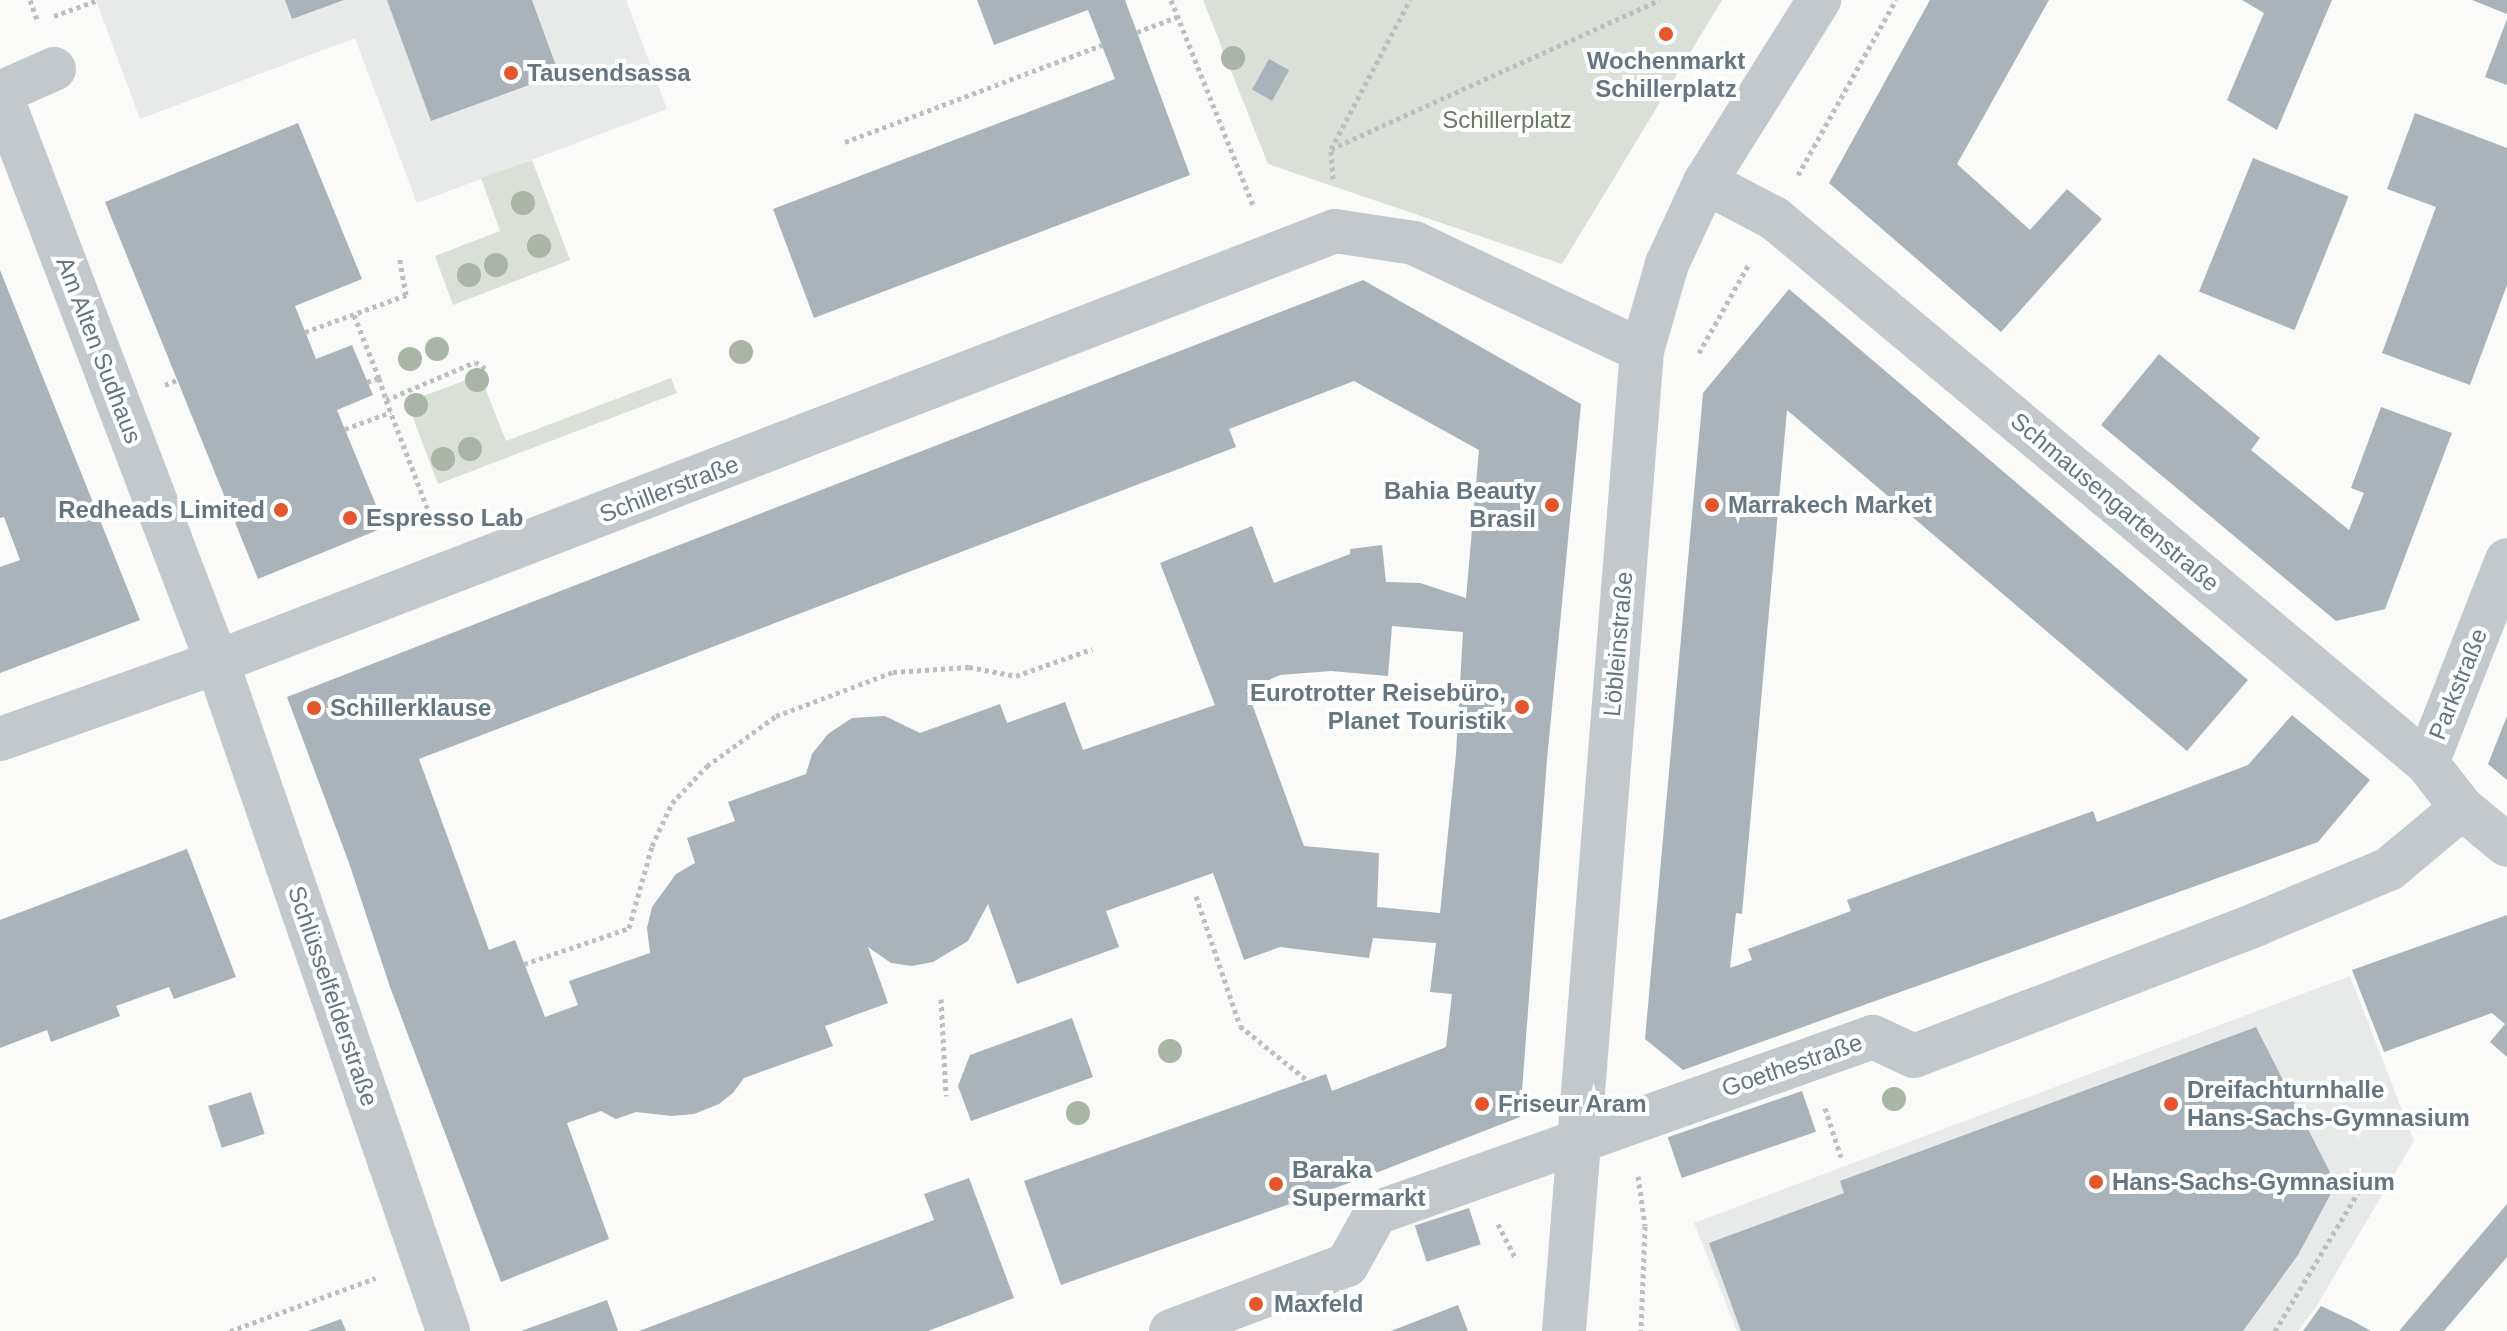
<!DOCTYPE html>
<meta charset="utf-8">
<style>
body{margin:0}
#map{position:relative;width:2507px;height:1331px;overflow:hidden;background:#fafaf8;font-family:Helvetica,sans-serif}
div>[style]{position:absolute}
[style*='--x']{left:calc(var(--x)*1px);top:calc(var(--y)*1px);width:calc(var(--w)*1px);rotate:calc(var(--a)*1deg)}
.built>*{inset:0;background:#e8e9e9}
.green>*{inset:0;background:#dadfd7}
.building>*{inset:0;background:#aab3b9;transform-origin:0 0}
.path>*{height:5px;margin-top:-2.5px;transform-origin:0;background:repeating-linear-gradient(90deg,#bbbfc2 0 4px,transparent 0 8px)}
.minor>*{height:44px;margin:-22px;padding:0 22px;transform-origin:22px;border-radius:22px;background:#c3c8cc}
.trees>*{width:24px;height:24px;margin:-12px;border-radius:50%;background:#aab4a7}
.dots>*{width:22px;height:22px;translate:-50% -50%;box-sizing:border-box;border:4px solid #fff;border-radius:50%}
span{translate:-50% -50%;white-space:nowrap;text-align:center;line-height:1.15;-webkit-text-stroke:8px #fff;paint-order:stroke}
.poi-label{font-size:24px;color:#657683;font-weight:700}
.left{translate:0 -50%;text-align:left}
.right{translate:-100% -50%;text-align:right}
.park-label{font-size:24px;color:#687a64}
.street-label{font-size:24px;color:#657683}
</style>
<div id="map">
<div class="built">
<div style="clip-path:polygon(96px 0,626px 0,667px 109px,417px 203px,355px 38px,140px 119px)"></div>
<div style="clip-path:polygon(2350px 976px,2414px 1141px,2317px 1305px,2298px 1331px,1737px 1331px,1694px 1223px)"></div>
</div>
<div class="green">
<div style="clip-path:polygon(1203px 0,1722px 0,1562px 264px,1268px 164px)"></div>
<div style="clip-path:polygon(532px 160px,570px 260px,453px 305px,435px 256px,500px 231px,481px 178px)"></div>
<div style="clip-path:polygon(480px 375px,506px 441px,671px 378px,677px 393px,438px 484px,407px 402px)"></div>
</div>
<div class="building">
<div style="clip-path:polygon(285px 0,344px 0,292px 19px)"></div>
<div style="clip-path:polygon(387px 0,532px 0,559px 74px,431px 121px)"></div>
<div style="clip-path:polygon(977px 0,1125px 0,1190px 175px,814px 318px,773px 209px,1115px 79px,1088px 10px,994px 45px)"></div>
<div style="clip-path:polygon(1930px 0,2049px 0,1957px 164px,2030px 230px,2067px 189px,2102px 219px,2001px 332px,1829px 183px)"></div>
<div style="clip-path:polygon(2242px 0,2332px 0,2277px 130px,2227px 100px,2264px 13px)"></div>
<div style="clip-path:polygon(2472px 0,2507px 0,2507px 14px)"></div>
<div style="clip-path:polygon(2507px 19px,2507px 85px,2485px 77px)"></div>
<div style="left:1269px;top:59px;width:23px;height:35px;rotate:29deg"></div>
<div style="clip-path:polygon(2415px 113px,2507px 148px,2507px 285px,2470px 385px,2382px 353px,2436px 207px,2387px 189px)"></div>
<div style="clip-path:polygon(298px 123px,362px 279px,295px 306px,316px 359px,352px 345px,373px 395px,337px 410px,385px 527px,258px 579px,105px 202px)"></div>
<div style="left:2253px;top:158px;width:103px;height:144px;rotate:22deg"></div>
<div style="clip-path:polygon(0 270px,140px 620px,0 673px,0 567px,20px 560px,4px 517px,0 518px)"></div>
<div style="clip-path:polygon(evenodd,1363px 280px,1581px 404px,1547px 760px,1520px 1117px,1363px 1178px,1061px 1285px,1024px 1181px,1326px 1074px,1332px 1091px,1446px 1047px,1452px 994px,1430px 992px,1436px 943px,1373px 938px,1369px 958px,1280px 947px,1244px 960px,1213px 873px,1106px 911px,1119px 947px,1017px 984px,988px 904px,968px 941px,933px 962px,912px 966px,891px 963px,868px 947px,888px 1003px,825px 1026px,833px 1046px,744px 1078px,733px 1093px,719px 1104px,694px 1114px,672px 1116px,636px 1112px,616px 1119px,601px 1111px,567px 1123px,609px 1239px,501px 1282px,390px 987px,349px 863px,287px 697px,1363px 280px,1354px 381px,1479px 450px,1466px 598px,1420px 583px,1386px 582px,1382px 545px,1350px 549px,1350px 554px,1274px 583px,1252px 526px,1160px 563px,1215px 705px,1083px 750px,1065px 702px,1007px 723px,1000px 704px,920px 733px,885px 716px,852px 718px,828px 734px,812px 754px,806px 774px,728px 802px,735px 821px,687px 838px,695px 863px,676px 874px,652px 907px,647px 928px,650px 953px,569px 981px,578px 1005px,545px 1017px,515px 940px,489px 950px,419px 759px,1236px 447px,1229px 429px,1354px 381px,1363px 280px,1392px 626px,1463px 632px,1456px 754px,1440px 913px,1377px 907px,1379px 853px,1304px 846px,1247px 690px,1280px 675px,1331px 671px,1388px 676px,1392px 626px)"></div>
<div style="clip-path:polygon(1789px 289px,2248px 680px,2187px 751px,1787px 410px,1742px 914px,1736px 913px,1730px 968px,1752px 960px,1748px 949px,1851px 911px,1847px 900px,2093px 811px,2097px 822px,2248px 765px,2292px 715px,2370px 780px,2318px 842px,1683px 1070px,1645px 1039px,1703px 393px)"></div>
<div style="clip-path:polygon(2159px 354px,2260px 438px,2251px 450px,2349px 530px,2364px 493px,2351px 488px,2381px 407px,2452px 433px,2385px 609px,2336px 621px,2101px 425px)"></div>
<div style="clip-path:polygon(2507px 716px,2507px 780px,2488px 764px)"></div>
<div style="clip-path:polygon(187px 849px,236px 977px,174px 999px,169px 987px,116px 1006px,120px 1016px,51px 1042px,47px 1030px,0 1048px,0 920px)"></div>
<div style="clip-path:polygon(2507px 915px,2507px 1057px,2490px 1042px,2505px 1024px,2492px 1013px,2384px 1052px,2352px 970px)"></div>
<div style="clip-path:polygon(1072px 1018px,1093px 1077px,971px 1121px,958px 1086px,970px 1055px)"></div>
<div style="clip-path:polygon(2256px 1027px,2336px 1184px,2298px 1255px,2243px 1331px,1741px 1331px,1709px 1243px,1844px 1193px,1840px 1181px)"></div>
<div style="left:1802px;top:1091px;width:43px;height:142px;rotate:71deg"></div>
<div style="left:251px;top:1092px;width:44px;height:45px;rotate:72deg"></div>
<div style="clip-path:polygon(969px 1178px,1014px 1298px,928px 1331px,639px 1331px,934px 1220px,924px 1194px)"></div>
<div style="clip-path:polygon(2507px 1204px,2507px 1257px,2444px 1331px,2399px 1331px)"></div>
<div style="left:1469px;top:1208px;width:38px;height:57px;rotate:72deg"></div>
<div style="clip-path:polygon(607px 1300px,618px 1331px,521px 1331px)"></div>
<div style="clip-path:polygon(1458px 1305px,1468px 1331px,1391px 1331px)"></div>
<div style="clip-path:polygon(2321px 1306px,2351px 1320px,2371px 1331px,2303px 1331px)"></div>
<div style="clip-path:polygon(341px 1319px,346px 1331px,308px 1331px)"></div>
</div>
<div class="path">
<div style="--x:30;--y:0;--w:23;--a:70"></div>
<div style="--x:1171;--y:0;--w:223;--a:68.2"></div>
<div style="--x:54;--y:16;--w:47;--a:-20"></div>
<div style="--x:1137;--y:32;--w:43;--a:-20.6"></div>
<div style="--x:845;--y:142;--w:275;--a:-20.7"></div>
<div style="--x:1331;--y:149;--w:361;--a:-24.4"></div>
<div style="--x:1798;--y:175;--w:201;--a:-60.8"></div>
<div style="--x:1333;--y:179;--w:30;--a:-94"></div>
<div style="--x:1331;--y:149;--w:169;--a:-62.1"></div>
<div style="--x:354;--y:315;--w:68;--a:68.4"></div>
<div style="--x:305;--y:332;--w:108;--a:-20.1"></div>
<div style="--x:406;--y:295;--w:39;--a:-100"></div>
<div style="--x:1699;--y:353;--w:102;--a:-60.7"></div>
<div style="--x:367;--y:382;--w:13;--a:-18"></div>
<div style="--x:379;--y:378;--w:23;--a:72"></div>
<div style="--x:386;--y:400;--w:97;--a:-23.1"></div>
<div style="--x:475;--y:362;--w:13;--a:32"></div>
<div style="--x:165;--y:385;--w:13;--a:-23"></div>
<div style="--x:386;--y:400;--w:132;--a:69.1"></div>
<div style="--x:345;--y:429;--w:49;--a:-20.3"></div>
<div style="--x:1196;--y:896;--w:137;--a:71.3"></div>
<div style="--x:1240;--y:1026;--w:86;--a:38.9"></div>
<div style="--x:524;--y:964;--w:111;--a:-18.9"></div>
<div style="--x:629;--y:928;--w:85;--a:-74.3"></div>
<div style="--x:652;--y:846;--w:47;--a:-65.1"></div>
<div style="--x:672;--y:803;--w:51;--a:-46.6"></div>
<div style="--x:707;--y:766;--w:85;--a:-35.9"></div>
<div style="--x:776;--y:716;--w:125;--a:-20.6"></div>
<div style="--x:893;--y:672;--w:76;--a:-3.8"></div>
<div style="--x:969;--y:667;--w:48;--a:10.8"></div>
<div style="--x:1016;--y:676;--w:81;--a:-19.6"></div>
<div style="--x:941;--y:999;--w:97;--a:87"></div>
<div style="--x:1825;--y:1108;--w:52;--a:71.9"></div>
<div style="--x:1638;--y:1176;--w:50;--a:82"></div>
<div style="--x:1645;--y:1226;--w:105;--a:92.2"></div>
<div style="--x:1498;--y:1224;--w:38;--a:63"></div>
<div style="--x:230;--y:1331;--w:155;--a:-20"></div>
<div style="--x:2275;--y:1331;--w:165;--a:-59.1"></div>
</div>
<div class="minor">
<div style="--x:54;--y:69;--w:59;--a:156"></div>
<div style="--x:0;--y:93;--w:609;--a:69.12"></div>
<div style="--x:217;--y:662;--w:708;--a:70.95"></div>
<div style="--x:1705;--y:182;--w:78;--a:27.6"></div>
<div style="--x:1774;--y:218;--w:851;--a:39.85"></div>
<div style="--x:2427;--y:763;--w:57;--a:52.1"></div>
<div style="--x:2462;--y:808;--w:58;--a:39.4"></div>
<div style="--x:0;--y:739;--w:230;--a:-19.5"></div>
<div style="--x:217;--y:662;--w:1198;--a:-21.08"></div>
<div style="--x:1335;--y:231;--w:80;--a:8.6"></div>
<div style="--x:1414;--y:243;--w:252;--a:25.3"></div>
<div style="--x:2427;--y:763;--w:218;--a:-68.5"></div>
<div style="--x:1171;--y:1331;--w:188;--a:-20.6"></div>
<div style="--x:1347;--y:1265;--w:60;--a:-60.9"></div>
<div style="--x:1376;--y:1213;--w:527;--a:-19.5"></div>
<div style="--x:1873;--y:1037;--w:45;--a:24.9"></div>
<div style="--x:1914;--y:1056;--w:368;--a:-21"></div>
<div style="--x:2257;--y:924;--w:143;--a:-22.6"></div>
<div style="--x:2389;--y:869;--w:95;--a:-39.9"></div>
<div style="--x:1564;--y:1331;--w:983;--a:-85.45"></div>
<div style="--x:1642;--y:351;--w:91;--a:-74"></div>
<div style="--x:1667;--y:264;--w:90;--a:-65.1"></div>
<div style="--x:1705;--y:182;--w:215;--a:-57.9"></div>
</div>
<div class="trees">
<div style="left:1233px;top:58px"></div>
<div style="left:523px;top:203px"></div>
<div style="left:539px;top:246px"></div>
<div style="left:496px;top:265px"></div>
<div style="left:469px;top:275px"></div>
<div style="left:437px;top:349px"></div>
<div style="left:741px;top:352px"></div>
<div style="left:410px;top:359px"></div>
<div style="left:477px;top:380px"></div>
<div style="left:416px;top:405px"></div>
<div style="left:470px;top:449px"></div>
<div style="left:443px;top:459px"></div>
<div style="left:1170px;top:1051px"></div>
<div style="left:1894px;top:1099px"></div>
<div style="left:1078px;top:1113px"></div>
</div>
<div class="dots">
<div style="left:1666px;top:34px;background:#e4572e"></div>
<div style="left:511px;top:73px;background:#e4572e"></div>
<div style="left:1552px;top:505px;background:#e4572e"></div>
<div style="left:1712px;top:505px;background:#e4572e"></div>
<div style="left:281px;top:510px;background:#e4572e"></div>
<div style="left:350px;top:518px;background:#e4572e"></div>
<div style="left:1522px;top:707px;background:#e4572e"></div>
<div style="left:314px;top:708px;background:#e4572e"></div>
<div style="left:1482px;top:1104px;background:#e4572e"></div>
<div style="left:2171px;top:1104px;background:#e4572e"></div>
<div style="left:2096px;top:1182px;background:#e4572e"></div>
<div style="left:1276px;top:1184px;background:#e4572e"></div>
<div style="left:1256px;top:1304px;background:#e4572e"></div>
</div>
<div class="poi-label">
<span style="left:1666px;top:75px">Wochenmarkt<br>Schillerplatz</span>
<span class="left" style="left:527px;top:73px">Tausendsassa</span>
<span class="right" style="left:1536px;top:505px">Bahia Beauty<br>Brasil</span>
<span class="left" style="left:1728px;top:505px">Marrakech Market</span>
<span class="right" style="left:265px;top:510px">Redheads Limited</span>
<span class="left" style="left:366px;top:518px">Espresso Lab</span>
<span class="right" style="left:1506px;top:707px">Eurotrotter Reisebüro,<br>Planet Touristik</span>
<span class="left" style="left:330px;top:708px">Schillerklause</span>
<span class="left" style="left:2187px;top:1104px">Dreifachturnhalle<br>Hans-Sachs-Gymnasium</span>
<span class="left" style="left:1498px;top:1104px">Friseur Aram</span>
<span class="left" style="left:1292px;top:1184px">Baraka<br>Supermarkt</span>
<span class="left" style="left:2112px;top:1182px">Hans-Sachs-Gymnasium</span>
<span class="left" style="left:1274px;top:1304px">Maxfeld</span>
</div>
<div class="park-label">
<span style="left:1507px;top:120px">Schillerplatz</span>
</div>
<div class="street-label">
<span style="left:99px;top:350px;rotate:69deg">Am Alten Sudhaus</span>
<span style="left:669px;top:489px;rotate:-21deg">Schillerstraße</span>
<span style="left:2115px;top:502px;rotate:40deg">Schmausengartenstraße</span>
<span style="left:1618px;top:644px;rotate:-85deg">Löbleinstraße</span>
<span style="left:2458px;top:684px;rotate:-68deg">Parkstraße</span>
<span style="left:333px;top:996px;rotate:71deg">Schlüsselfelderstraße</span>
<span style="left:1792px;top:1065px;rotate:-19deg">Goethestraße</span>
</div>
</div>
